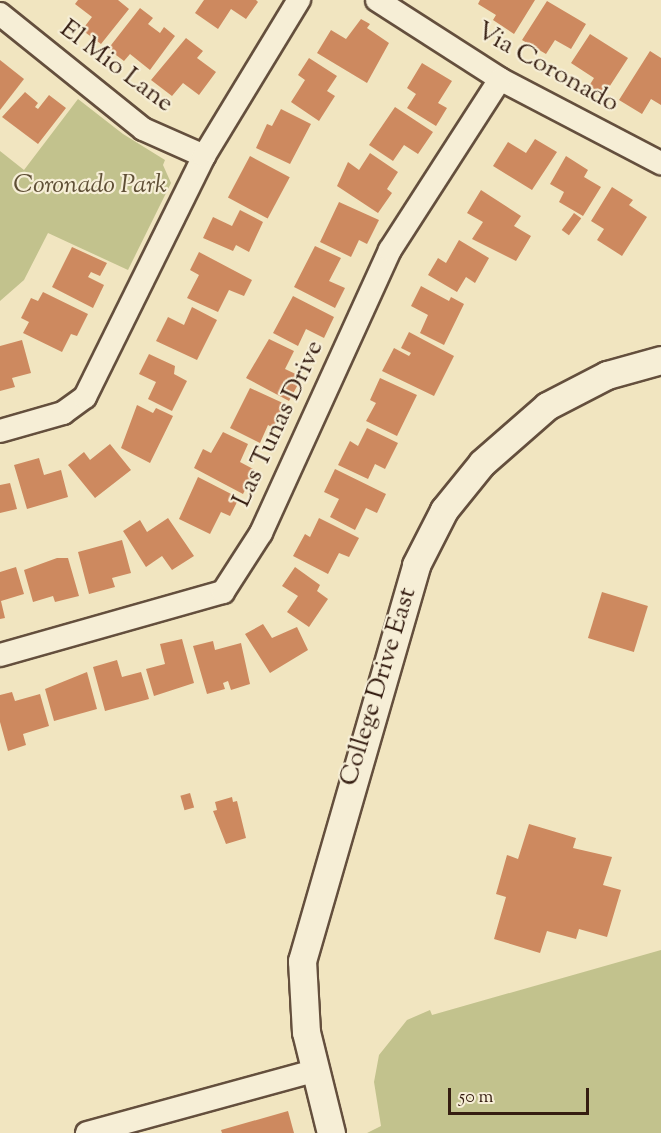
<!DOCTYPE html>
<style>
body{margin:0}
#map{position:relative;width:661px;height:1133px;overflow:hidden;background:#f1e5c0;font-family:"Sorts Mill Goudy",serif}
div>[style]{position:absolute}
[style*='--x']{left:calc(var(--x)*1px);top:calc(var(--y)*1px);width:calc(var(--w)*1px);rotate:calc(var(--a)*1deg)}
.green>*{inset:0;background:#c2c28d}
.building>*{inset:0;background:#cd895f;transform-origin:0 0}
.roads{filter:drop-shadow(2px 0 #644f3d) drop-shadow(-2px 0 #644f3d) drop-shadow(0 2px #644f3d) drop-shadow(0 -2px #644f3d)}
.minor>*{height:22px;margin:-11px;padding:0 11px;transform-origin:11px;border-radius:11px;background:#f6eed6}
.tertiary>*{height:27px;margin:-13.5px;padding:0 13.5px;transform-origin:13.5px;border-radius:13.5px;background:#f6eed6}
span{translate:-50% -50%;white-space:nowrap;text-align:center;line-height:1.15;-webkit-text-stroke:4.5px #f6eed6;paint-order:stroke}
.street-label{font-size:26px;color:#351d11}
.park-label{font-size:26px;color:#5f4f36;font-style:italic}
.scale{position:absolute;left:448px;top:1088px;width:141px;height:27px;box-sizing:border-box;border:3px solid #351d11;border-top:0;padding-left:8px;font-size:18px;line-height:21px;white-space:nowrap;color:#351d11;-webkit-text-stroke:4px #f6eed6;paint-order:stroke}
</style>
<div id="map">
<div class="green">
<div style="clip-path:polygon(78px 99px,123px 134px,165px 160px,163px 165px,171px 183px,128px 270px,48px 233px,24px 280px,0 301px,0 151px,24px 170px)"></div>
<div style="clip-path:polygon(661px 950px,661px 1133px,367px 1133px,381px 1126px,374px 1082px,379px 1055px,407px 1020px,430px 1010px,432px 1015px)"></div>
</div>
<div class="building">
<div style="clip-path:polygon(78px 0,118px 0,129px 9px,101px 44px,82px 30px,92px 17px,75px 4px)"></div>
<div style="clip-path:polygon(204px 0,256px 0,258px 2px,246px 19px,231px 9px,218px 29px,195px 13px)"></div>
<div style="clip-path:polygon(480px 0,535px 0,514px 34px,493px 20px,496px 15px,478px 4px)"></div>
<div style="clip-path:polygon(547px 1px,586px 24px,571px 49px,555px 40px,546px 54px,522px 40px)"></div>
<div style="clip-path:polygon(140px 8px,153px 18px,148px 24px,160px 33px,164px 27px,175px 36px,150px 70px,130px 54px,124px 61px,108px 49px)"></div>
<div style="clip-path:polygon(361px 19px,370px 24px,367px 28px,389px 43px,367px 83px,317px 53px,331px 30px,346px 39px)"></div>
<div style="clip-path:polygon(590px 34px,628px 58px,604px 95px,589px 86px,594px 78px,571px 63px)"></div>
<div style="clip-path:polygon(186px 38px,203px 51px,197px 58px,216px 72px,199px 95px,183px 83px,172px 96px,151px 80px)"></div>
<div style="clip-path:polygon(650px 51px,661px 58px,661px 105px,651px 99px,642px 114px,619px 100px)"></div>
<div style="clip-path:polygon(309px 58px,337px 76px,327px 91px,335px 96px,319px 121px,291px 102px,305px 80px,298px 75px)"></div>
<div style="clip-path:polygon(0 60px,24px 79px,0 110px)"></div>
<div style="clip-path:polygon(422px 63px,452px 81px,438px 103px,447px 108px,436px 126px,407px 108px,416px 94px,407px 88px)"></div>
<div style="clip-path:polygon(25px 92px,38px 103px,35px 107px,38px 109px,49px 95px,66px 108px,38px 144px,2px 117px)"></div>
<div style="clip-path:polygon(395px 107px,433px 132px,418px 154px,404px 145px,393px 161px,369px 145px)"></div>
<div style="clip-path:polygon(281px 109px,311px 124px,290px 164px,256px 148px,267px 124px,272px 126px)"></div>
<div style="clip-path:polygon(535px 139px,557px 152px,532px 190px,493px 166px,508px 142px,526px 153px)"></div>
<div style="clip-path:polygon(370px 153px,398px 172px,387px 189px,392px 193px,378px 213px,337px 186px,348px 162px,359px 170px)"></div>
<div style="left:250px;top:156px;width:45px;height:47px;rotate:28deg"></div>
<div style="clip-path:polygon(566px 156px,588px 170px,584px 177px,601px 187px,583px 216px,559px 202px,564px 192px,550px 184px)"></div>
<div style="clip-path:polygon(612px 187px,633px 200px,629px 205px,647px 217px,622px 256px,597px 240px,604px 229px,591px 221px)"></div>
<div style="clip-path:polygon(481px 190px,521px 216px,514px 226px,531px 236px,516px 261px,472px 239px,483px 222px,467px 213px)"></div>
<div style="clip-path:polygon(339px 202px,379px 220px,367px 244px,359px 240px,351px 257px,320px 242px)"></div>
<div style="clip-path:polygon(240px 210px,263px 222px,249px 252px,236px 245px,233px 251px,203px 238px,213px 217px,232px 226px)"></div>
<div style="left:574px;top:213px;width:9px;height:21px;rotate:36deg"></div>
<div style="clip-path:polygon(459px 240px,489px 258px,475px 283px,466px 277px,457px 292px,428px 275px,438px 258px,446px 263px)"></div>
<div style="clip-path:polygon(315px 246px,341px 258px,329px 281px,345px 288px,335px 308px,294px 287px)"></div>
<div style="clip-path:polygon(72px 247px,107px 263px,100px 276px,91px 272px,88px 277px,104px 285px,93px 308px,52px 287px)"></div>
<div style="clip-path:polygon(199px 252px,252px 280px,244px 296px,229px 290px,218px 312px,187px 298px,199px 275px,190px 270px)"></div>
<div style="clip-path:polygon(421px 286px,449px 301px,451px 297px,464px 304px,444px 345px,420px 333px,428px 315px,411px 306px)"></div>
<div style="clip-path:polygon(43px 292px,88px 314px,77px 336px,71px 334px,62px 352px,23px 333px,29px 322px,21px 318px,31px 298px,38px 301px)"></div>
<div style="clip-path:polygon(293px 296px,334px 317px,324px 338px,306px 329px,298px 346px,273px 333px)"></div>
<div style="clip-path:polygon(192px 307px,217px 320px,197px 360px,156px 341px,168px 317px,184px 325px)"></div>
<div style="clip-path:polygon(409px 332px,454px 356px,434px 396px,382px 371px,394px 348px,409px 356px,411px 353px,401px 348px)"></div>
<div style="clip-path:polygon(269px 339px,294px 351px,285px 369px,302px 377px,289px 401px,246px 378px)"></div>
<div style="clip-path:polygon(22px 340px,31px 373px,12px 378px,15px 387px,0 391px,0 346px)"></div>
<div style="clip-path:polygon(149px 354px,175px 366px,174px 374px,187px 381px,172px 411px,148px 399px,156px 382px,139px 374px)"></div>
<div style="clip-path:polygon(380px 378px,417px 395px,397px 436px,366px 421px,376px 403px,370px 400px)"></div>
<div style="clip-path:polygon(250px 388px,285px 404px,274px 428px,268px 425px,260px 443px,230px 428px)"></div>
<div style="clip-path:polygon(137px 405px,153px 413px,156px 408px,173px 416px,150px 463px,121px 448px)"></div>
<div style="clip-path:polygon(367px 428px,398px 443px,385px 469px,375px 464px,368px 479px,338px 465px,350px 441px,358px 446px)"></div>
<div style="clip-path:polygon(223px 432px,248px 444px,240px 462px,255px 470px,243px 494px,194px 468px,203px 449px,211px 453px)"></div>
<div style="clip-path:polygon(110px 444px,131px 470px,95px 498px,68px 465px,84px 452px,90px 460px)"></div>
<div style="clip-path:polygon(39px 458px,44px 475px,61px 470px,68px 497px,27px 509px,14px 465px)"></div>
<div style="clip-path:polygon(335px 469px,386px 494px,377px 513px,366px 508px,355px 530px,330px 517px,339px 499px,324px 492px)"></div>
<div style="clip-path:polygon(198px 477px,239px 498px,230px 516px,221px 512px,210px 534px,179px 519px)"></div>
<div style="clip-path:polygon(10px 483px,17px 509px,0 513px,0 485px)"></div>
<div style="clip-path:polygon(168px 518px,194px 556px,172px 570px,162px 556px,146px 567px,123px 531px,140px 520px,147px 532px)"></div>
<div style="clip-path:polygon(319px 518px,359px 538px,349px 557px,339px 553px,328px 574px,293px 556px,305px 534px,310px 537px)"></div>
<div style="clip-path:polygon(122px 540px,131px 573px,112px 578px,115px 587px,89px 594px,78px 552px)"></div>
<div style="clip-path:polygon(57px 558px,68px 558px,79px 596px,55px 602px,53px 596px,33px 602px,24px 570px)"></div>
<div style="clip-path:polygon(16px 567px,24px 594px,1px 601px,5px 618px,0 619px,0 572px)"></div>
<div style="clip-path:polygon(295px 567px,320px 585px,317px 591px,328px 599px,309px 627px,287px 612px,298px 596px,282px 586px)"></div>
<div style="left:602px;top:592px;width:48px;height:48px;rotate:17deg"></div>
<div style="clip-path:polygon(263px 624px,272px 638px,297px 627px,308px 650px,270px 673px,245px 634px)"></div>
<div style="clip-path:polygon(182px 639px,194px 683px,154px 696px,146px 669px,165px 664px,160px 644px)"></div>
<div style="clip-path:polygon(213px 641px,215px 650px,241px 643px,250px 684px,231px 690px,228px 681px,223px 683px,225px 689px,207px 694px,193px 646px)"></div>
<div style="clip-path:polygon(117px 660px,122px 677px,141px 672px,149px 699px,105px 711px,93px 667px)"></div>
<div style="clip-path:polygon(87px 672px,97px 709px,54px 721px,45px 689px)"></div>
<div style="clip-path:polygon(12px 692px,15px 701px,40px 694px,49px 726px,23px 734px,26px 745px,8px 751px,0 722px,0 695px)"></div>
<div style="left:190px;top:793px;width:15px;height:10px;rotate:74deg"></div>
<div style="clip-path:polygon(232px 797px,233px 802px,237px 801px,246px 838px,226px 844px,213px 811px,217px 810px,215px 802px)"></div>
<div style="clip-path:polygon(529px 824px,576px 838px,573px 848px,612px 857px,603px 885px,621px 890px,607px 937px,579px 929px,576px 939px,547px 931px,540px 953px,494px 939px,506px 897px,496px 894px,507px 855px,518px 859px)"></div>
<div style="clip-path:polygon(288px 1111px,294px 1133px,222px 1133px,221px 1130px)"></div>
</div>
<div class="roads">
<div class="minor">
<div style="--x:377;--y:0;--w:146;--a:32.7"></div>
<div style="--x:500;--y:79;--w:182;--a:27.6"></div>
<div style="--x:0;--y:14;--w:184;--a:38.8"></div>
<div style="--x:143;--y:129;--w:67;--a:23.9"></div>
<div style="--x:0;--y:431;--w:66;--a:-15.9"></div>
<div style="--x:63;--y:413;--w:27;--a:-36"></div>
<div style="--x:85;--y:397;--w:269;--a:-63.7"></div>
<div style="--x:204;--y:156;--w:183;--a:-58.7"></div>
<div style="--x:0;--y:655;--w:232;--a:-15.8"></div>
<div style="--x:223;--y:592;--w:70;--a:-57.2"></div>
<div style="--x:261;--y:533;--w:311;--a:-65.5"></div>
<div style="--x:390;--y:250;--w:203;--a:-57.2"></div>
<div style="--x:87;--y:1133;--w:235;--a:-15.3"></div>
</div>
<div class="tertiary">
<div style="--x:331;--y:1133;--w:104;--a:-103.9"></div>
<div style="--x:306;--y:1032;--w:71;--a:-93.2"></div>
<div style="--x:302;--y:961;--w:412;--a:-73.9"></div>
<div style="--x:416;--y:565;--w:62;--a:-63"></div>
<div style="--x:444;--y:510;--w:60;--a:-51"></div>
<div style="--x:482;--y:463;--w:86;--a:-41.2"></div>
<div style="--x:547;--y:406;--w:68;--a:-27.3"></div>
<div style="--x:607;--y:375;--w:56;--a:-15.5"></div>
</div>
</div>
<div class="street-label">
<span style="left:116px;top:67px;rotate:37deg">El Mio Lane</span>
<span style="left:547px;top:68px;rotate:29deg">Via Coronado</span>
<span style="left:279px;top:424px;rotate:-65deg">Las Tunas Drive</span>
<span style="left:379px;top:687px;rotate:-73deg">College Drive East</span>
</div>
<div class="park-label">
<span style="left:90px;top:186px">Coronado Park</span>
</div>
<div class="scale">50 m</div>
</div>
